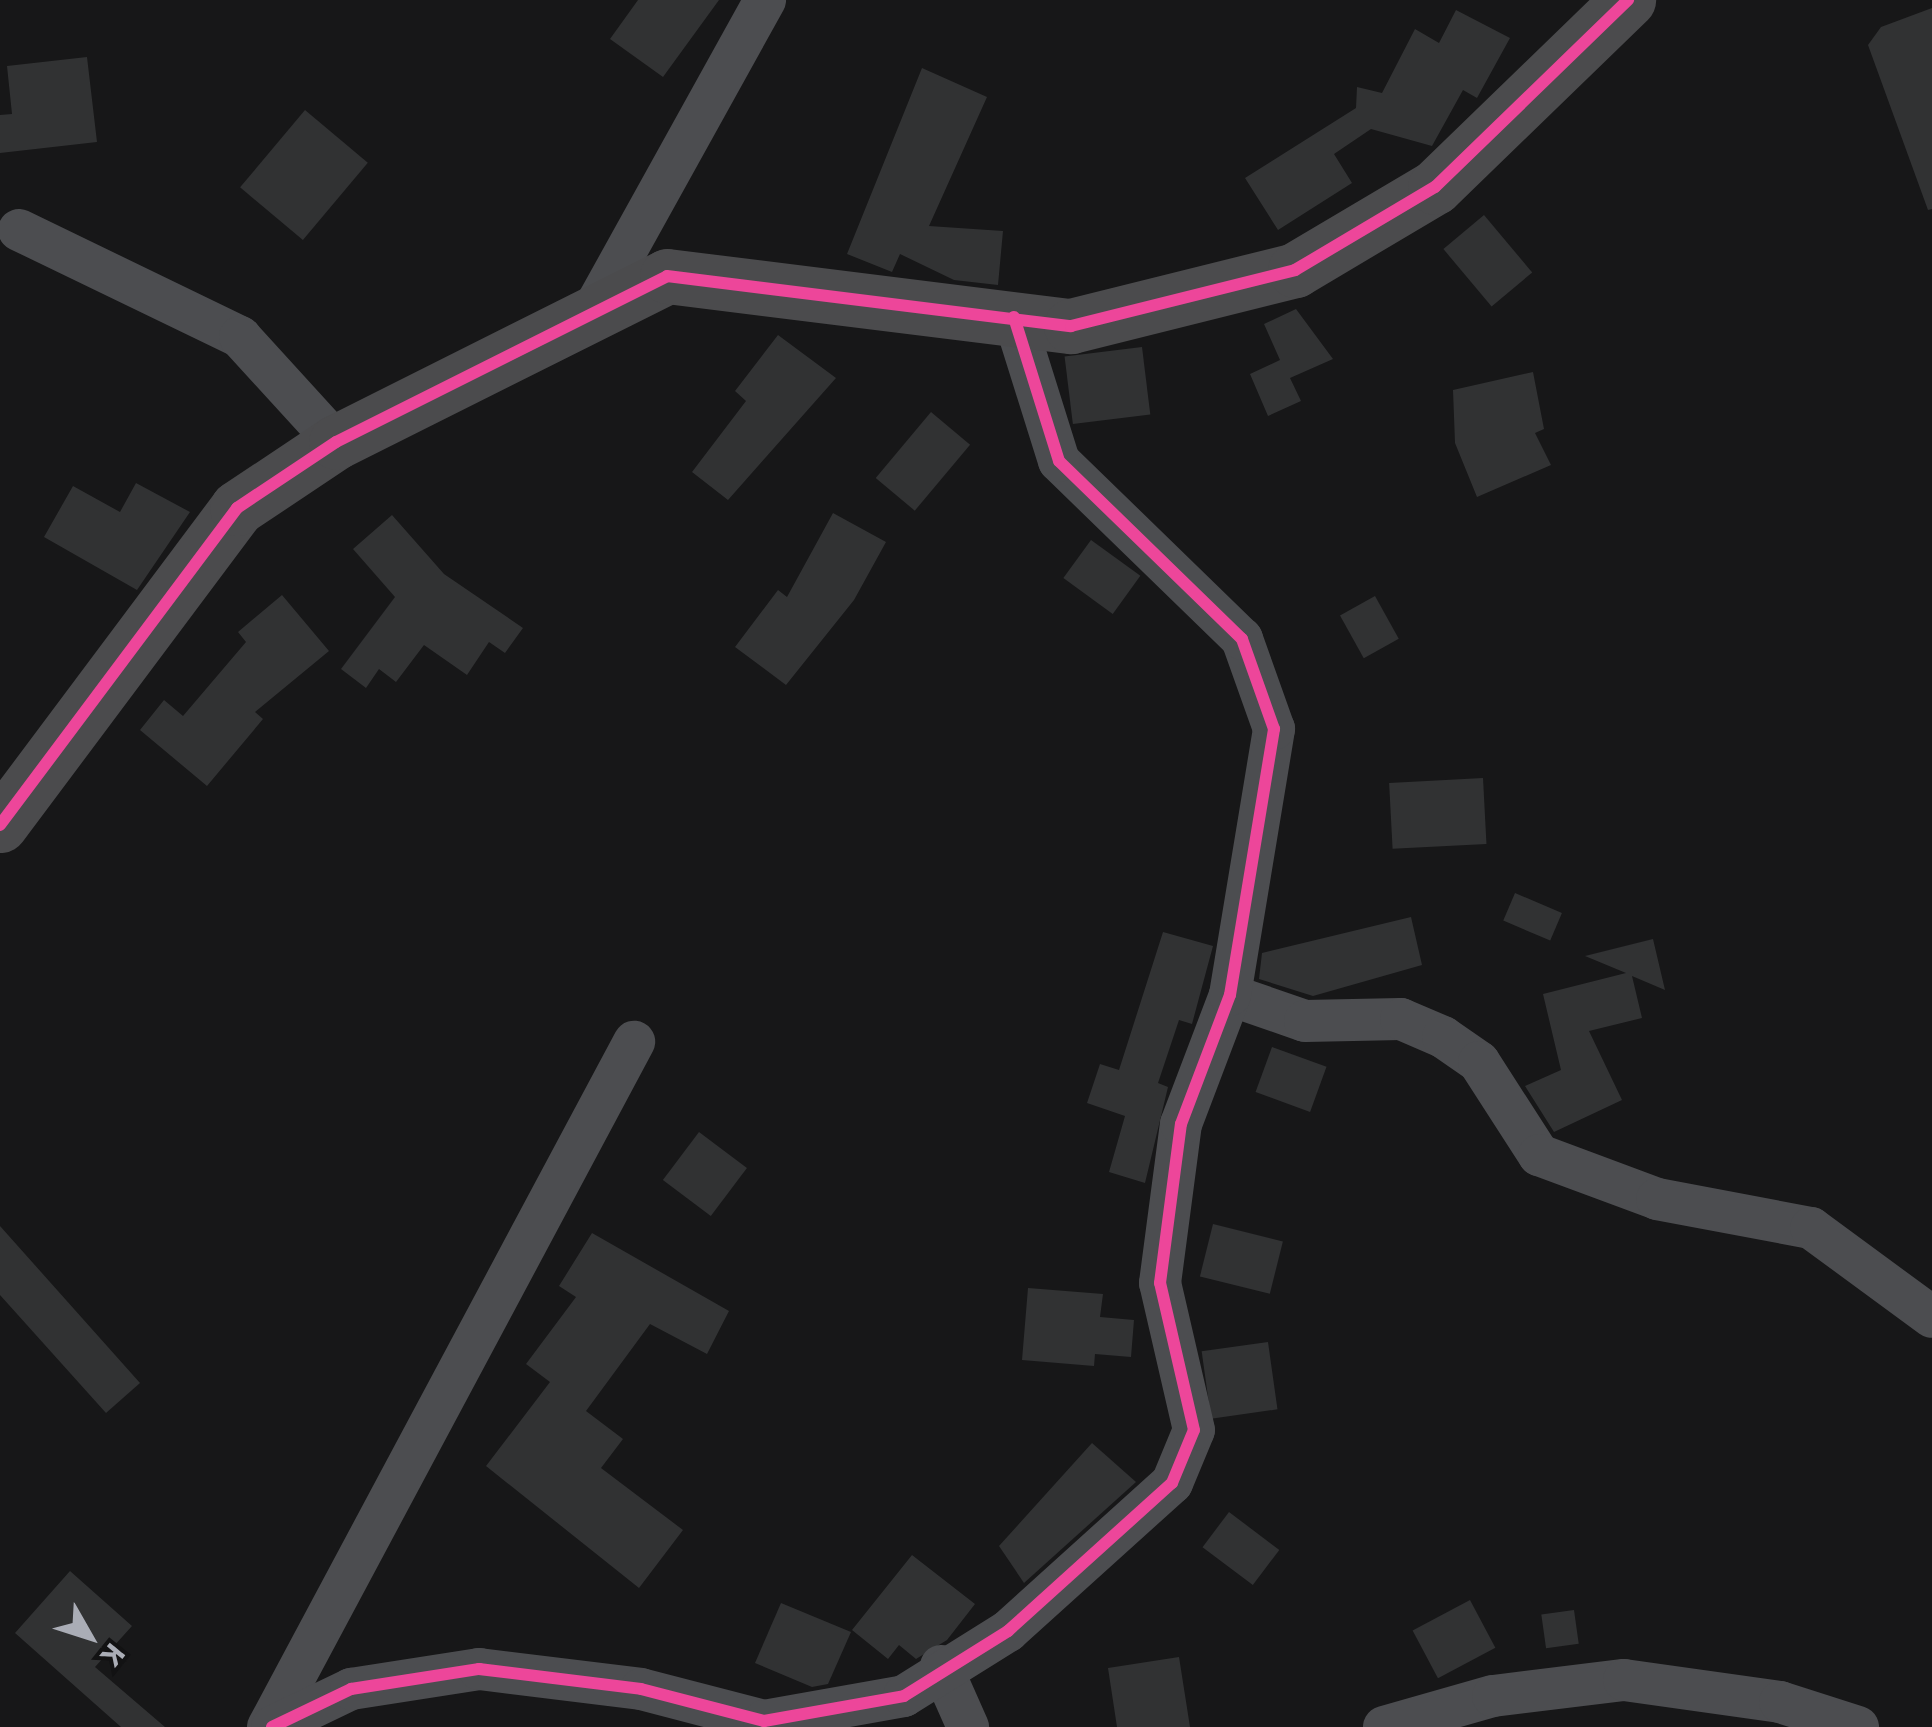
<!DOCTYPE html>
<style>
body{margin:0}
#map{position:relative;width:1932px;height:1727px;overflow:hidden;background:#171718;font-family:Commissioner,sans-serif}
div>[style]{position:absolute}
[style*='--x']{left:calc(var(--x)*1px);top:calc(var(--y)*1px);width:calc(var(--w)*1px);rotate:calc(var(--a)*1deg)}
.building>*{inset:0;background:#313233;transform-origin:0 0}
.street>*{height:42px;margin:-21px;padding:0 21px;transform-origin:21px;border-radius:21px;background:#4c4d50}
.secondary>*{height:55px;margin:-27.5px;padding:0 27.5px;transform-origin:27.5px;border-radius:27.5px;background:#4b4b4d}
.cycleway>*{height:12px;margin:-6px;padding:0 6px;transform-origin:6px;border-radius:6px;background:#ed469a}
span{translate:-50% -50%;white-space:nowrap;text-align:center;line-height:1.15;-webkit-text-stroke:10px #121213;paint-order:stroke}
.north{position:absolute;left:40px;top:1587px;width:100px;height:100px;-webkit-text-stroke:8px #121213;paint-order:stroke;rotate:129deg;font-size:28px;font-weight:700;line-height:40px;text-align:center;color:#aaadb6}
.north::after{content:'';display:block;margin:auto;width:35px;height:45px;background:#aaadb6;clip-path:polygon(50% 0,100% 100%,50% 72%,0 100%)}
</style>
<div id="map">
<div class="building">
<div style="clip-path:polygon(638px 0,719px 0,663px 77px,610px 39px)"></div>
<div style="clip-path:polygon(1932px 8px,1932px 209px,1928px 210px,1868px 45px,1881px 27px)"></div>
<div style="clip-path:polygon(1456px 10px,1510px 38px,1477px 98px,1463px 90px,1432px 146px,1371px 129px,1334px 154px,1352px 183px,1278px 230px,1245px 178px,1356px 108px,1357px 87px,1382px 93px,1415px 29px,1439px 43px)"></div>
<div style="clip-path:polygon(87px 57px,97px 142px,0 153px,0 115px,12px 114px,7px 66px)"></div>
<div style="clip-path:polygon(922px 68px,987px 97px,929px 226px,1003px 231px,998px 285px,954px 280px,900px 254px,892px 272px,847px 254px)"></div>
<div style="left:305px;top:110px;width:82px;height:101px;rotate:40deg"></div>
<div style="left:1484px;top:215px;width:75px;height:53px;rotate:50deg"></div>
<div style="clip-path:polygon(1296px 309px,1333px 359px,1290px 378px,1301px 401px,1268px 416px,1250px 374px,1280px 360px,1264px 324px)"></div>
<div style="clip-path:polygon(778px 335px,836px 378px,728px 500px,692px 472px,746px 401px,735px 391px)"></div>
<div style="left:1142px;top:347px;width:68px;height:78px;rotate:83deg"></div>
<div style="clip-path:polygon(1533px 372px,1544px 429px,1535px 433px,1551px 465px,1477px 497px,1455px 443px,1453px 390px)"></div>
<div style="left:931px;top:412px;width:51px;height:86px;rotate:40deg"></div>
<div style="clip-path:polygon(136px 483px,190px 512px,137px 590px,44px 537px,73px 486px,120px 512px)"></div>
<div style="clip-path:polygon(833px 513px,886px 542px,854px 600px,786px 685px,735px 647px,778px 590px,787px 597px)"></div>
<div style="clip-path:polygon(392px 515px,444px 574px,523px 628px,505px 653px,489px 642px,467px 675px,424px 645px,396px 682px,379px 669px,366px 688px,341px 669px,395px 597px,353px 549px)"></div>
<div style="left:1091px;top:540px;width:61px;height:47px;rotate:36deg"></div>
<div style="clip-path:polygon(282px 595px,329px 651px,255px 712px,263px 719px,207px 786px,140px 730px,164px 700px,183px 716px,246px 642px,238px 632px)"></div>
<div style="left:1375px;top:596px;width:49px;height:40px;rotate:61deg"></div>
<div style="left:1483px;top:778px;width:66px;height:94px;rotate:87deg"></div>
<div style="left:1515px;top:893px;width:51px;height:30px;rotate:23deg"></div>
<div style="clip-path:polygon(1411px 917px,1422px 965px,1313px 996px,1259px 979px,1262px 953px)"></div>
<div style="clip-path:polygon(1163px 932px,1213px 946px,1192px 1024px,1179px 1020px,1158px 1083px,1168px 1087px,1145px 1183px,1109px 1172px,1125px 1116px,1087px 1103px,1100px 1064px,1119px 1070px)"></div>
<div style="clip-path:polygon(1653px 939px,1665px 990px,1632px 976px,1642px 1018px,1589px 1031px,1622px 1100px,1554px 1132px,1525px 1086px,1561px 1070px,1543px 994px,1626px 973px,1585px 956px)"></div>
<div style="left:1272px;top:1047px;width:58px;height:48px;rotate:20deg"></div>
<div style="left:699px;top:1132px;width:60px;height:60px;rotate:37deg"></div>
<div style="left:1213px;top:1224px;width:72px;height:54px;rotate:14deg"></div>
<div style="clip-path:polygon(0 1226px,140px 1383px,106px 1413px,0 1295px)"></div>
<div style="clip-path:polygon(592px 1233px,729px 1311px,707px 1354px,650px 1324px,586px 1411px,623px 1439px,601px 1468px,683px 1530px,639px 1588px,486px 1466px,550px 1382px,526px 1364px,576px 1297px,559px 1286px)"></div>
<div style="clip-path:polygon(1028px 1288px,1103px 1294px,1100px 1317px,1134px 1320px,1131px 1357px,1095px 1354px,1094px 1366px,1022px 1360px)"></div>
<div style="left:1268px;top:1342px;width:68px;height:67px;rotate:82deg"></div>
<div style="clip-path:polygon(1092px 1443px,1136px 1482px,1024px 1583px,999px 1546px)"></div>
<div style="left:1229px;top:1512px;width:63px;height:44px;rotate:37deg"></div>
<div style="clip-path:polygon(912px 1555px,975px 1604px,947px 1640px,916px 1659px,899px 1645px,888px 1659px,852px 1630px)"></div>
<div style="clip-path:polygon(70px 1571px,132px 1626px,95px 1667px,165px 1727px,121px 1727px,15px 1633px)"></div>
<div style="left:1470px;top:1600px;width:54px;height:65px;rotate:62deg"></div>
<div style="clip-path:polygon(781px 1603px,851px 1632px,828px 1684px,812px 1687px,755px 1663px)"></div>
<div style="left:1574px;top:1610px;width:34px;height:33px;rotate:82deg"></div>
<div style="clip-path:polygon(1179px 1657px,1190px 1727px,1117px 1727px,1108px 1668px)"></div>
</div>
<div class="street">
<div style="--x:19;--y:230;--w:246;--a:25.8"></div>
<div style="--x:240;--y:337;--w:142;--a:47.6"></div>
<div style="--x:591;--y:314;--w:359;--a:-61"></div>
<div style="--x:1230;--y:995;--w:79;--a:19.1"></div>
<div style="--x:1305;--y:1021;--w:96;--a:-1.2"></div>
<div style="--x:1401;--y:1019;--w:46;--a:23.2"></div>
<div style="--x:1443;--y:1037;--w:44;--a:34.8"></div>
<div style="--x:1479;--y:1062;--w:111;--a:57.2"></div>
<div style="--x:1539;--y:1155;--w:126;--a:20.4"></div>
<div style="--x:1657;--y:1199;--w:157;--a:10.7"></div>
<div style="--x:1811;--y:1228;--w:150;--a:36.3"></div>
<div style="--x:941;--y:1666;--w:67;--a:66.1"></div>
<div style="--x:268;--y:1727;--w:777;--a:-61.88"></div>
<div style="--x:272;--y:1727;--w:88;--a:-25.7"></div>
<div style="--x:351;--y:1689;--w:130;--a:-8.9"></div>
<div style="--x:479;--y:1669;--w:163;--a:7"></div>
<div style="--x:641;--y:1689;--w:127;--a:14.6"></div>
<div style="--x:764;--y:1721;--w:142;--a:-10.1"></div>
<div style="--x:904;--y:1696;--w:123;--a:-32"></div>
<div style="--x:1008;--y:1631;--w:221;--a:-42.1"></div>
<div style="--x:1172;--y:1483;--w:57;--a:-67.5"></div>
<div style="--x:1194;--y:1430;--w:151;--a:-103"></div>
<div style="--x:1160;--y:1283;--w:160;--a:-82.5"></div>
<div style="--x:1181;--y:1124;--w:138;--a:-69.2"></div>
<div style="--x:1230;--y:995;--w:270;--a:-80.6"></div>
<div style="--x:1274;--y:729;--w:96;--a:-109.6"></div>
<div style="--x:1242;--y:639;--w:255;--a:-135.8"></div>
<div style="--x:1059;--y:461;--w:151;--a:-107.4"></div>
<div style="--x:1384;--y:1727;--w:113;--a:-15.9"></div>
<div style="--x:1493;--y:1696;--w:132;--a:-7"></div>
<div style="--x:1624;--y:1680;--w:158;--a:8"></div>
<div style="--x:1780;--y:1702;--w:82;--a:17.8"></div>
</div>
<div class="secondary">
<div style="--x:0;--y:825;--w:396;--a:-53.2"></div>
<div style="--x:237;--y:508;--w:119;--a:-33.7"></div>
<div style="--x:336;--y:442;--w:370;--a:-26.6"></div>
<div style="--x:667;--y:276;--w:407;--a:7.1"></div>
<div style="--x:1071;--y:326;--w:231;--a:-14"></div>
<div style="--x:1295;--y:270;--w:163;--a:-30.7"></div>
<div style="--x:1435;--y:187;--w:269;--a:-44.1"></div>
</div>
<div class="cycleway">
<div style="--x:0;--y:825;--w:396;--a:-53.2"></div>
<div style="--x:237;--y:508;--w:119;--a:-33.7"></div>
<div style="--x:336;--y:442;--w:370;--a:-26.6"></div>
<div style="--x:667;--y:276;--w:407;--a:7.1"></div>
<div style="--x:1071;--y:326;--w:231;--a:-14"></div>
<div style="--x:1295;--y:270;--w:163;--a:-30.7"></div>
<div style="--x:1435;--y:187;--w:269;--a:-44.1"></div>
<div style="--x:272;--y:1727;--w:88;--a:-25.7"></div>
<div style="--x:351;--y:1689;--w:130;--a:-8.9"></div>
<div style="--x:479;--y:1669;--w:163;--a:7"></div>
<div style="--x:641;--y:1689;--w:127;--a:14.6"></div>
<div style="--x:764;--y:1721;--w:142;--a:-10.1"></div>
<div style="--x:904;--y:1696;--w:123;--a:-32"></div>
<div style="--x:1008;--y:1631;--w:221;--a:-42.1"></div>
<div style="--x:1172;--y:1483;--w:57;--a:-67.5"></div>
<div style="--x:1194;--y:1430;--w:151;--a:-103"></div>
<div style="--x:1160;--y:1283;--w:160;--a:-82.5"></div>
<div style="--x:1181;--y:1124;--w:138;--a:-69.2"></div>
<div style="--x:1230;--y:995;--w:270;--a:-80.6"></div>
<div style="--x:1274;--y:729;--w:96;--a:-109.6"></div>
<div style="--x:1242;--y:639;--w:255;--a:-135.8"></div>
<div style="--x:1059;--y:461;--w:151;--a:-107.4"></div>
</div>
<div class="north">K</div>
</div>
